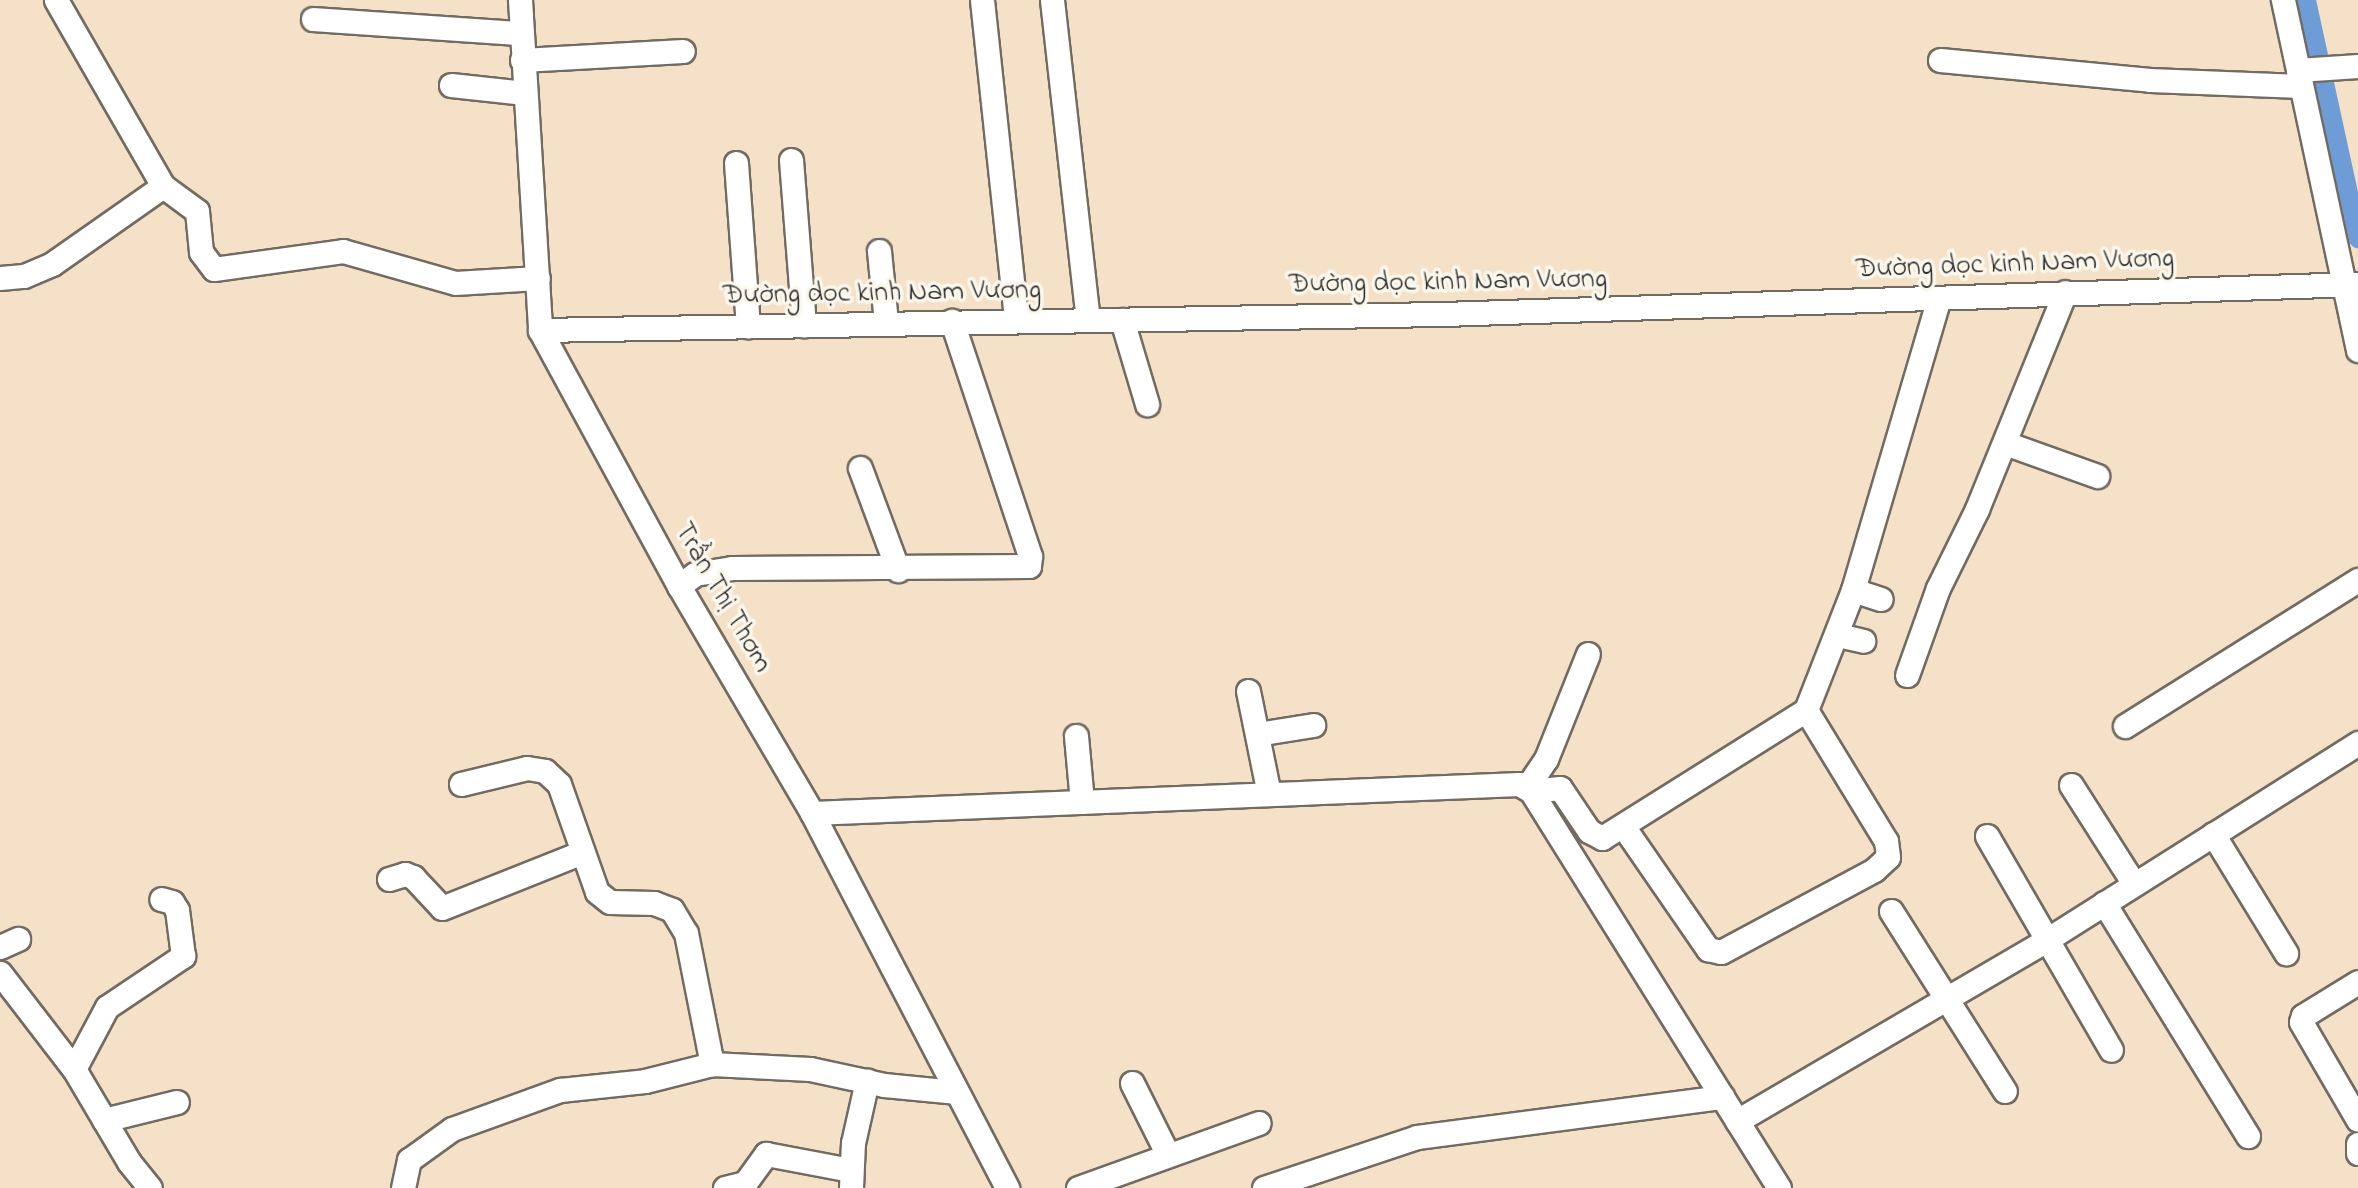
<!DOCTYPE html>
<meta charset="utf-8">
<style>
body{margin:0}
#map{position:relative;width:2358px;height:1188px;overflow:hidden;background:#f5e1c7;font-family:"Indie Flower",sans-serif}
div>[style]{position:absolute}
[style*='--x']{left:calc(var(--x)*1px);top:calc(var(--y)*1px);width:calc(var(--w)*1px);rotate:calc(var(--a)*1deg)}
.canal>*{height:19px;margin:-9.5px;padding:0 9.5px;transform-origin:9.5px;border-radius:9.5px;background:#6e9cd6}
.roads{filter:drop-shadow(2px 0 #726b62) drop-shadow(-2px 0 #726b62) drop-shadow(0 2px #726b62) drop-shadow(0 -2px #726b62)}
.minor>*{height:23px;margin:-11.5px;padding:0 11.5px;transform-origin:11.5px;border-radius:11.5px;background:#fff}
span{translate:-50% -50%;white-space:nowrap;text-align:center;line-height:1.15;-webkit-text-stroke:7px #fbf7ec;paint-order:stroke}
.street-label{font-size:28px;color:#2b2b2b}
</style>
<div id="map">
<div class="canal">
<div style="--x:2306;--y:0;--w:244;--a:77.7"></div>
</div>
<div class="roads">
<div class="minor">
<div style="--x:56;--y:0;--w:215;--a:60.1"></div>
<div style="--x:163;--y:186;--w:42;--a:36.3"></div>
<div style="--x:197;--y:211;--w:41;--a:84.4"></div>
<div style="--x:201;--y:252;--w:21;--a:53"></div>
<div style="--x:214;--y:269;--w:130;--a:-7.9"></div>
<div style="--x:343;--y:251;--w:116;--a:15.9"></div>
<div style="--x:455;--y:283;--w:83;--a:-3.4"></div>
<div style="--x:520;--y:0;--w:331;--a:86.5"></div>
<div style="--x:540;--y:330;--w:291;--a:61.5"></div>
<div style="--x:679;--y:586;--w:263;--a:59.6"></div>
<div style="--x:812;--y:813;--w:423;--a:62.5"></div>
<div style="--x:982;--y:0;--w:322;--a:83.9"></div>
<div style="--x:1052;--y:0;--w:322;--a:83.6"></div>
<div style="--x:2283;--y:0;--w:358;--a:77.9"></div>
<div style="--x:313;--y:19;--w:208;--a:3.9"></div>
<div style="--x:522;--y:60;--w:161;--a:-3.2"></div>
<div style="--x:1940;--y:60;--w:211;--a:5.4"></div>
<div style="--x:2150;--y:80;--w:150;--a:2.3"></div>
<div style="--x:2298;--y:70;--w:60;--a:-3.8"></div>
<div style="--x:451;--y:85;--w:74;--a:6.2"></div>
<div style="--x:791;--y:160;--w:166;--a:85.5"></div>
<div style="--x:736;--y:163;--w:164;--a:85.8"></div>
<div style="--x:879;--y:251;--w:72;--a:84.4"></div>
<div style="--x:0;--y:278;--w:24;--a:-5"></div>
<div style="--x:24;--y:276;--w:30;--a:-23"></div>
<div style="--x:52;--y:264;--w:136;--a:-35.1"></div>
<div style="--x:1122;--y:320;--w:88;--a:73.4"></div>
<div style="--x:540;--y:330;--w:903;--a:-1.02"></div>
<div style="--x:1443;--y:314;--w:915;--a:-1.88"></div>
<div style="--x:2005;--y:443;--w:98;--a:19.7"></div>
<div style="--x:860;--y:468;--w:109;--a:69.6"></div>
<div style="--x:679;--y:586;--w:20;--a:-37"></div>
<div style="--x:695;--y:574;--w:37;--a:-9"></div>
<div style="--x:732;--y:568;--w:297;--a:-0.4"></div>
<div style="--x:1029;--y:566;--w:10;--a:-84"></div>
<div style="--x:1030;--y:556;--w:248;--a:-108.4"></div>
<div style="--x:1853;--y:590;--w:29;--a:18"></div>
<div style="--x:1838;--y:635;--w:26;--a:13"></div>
<div style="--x:1907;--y:675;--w:92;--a:-70.4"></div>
<div style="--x:1938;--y:588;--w:88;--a:-63.7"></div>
<div style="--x:1977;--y:509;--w:234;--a:-67.9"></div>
<div style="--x:1248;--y:691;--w:105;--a:78.5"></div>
<div style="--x:2125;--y:726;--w:275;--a:-32.1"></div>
<div style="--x:1257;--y:734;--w:57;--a:-9.1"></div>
<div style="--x:1076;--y:736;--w:66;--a:84.8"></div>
<div style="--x:461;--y:784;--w:68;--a:-13.6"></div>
<div style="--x:527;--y:768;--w:18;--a:9"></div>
<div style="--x:545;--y:771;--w:19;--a:43"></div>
<div style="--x:559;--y:784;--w:114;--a:70.6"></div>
<div style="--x:597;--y:892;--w:16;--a:38"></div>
<div style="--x:610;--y:902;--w:44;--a:1.3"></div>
<div style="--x:654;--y:903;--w:19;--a:21"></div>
<div style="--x:672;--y:910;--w:27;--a:59"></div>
<div style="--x:686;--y:933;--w:134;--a:78.8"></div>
<div style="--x:2071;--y:785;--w:117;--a:57.5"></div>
<div style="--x:1527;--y:787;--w:34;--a:-56"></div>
<div style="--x:1546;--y:759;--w:113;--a:-68.2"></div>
<div style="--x:1531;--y:791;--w:29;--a:-6"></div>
<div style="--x:1560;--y:788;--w:52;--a:56"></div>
<div style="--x:1589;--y:831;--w:15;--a:28"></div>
<div style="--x:1602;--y:838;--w:241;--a:-32.1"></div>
<div style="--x:1806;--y:710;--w:129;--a:-68.6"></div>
<div style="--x:1853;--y:590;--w:304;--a:-73.6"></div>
<div style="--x:812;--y:813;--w:708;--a:-2.35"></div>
<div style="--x:1519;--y:784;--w:14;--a:30"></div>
<div style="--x:1531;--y:791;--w:468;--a:58"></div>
<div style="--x:1623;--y:826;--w:150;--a:55.4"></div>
<div style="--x:1708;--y:949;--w:13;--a:13"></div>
<div style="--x:1721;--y:952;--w:174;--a:-28.2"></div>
<div style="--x:1874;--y:870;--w:19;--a:-43"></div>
<div style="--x:1888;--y:857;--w:16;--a:-97"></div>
<div style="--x:1886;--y:841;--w:153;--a:-121.4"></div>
<div style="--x:2213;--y:834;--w:140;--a:58.5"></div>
<div style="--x:1987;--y:836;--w:247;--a:59.9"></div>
<div style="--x:389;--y:879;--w:17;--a:-17"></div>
<div style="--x:405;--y:874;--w:9;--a:21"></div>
<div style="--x:413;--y:877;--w:42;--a:46.9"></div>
<div style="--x:442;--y:908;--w:149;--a:-21.7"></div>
<div style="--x:2104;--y:903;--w:274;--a:58.3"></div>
<div style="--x:1891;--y:911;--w:213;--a:57.7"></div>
<div style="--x:0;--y:947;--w:20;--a:-24"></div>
<div style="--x:0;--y:973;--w:121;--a:52.4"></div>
<div style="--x:74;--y:1069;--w:108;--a:59.4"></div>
<div style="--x:129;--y:1162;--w:33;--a:51"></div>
<div style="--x:2358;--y:982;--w:65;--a:148.3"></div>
<div style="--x:2303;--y:1016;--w:6;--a:108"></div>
<div style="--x:2301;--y:1022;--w:113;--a:59.8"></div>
<div style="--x:74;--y:1069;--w:70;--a:-62"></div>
<div style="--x:107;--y:1007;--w:92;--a:-33.9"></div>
<div style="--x:183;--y:956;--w:46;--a:-97.4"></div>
<div style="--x:177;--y:910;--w:9;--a:-122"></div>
<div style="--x:172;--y:902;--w:11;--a:-165"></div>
<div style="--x:1132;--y:1083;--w:80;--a:63.4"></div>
<div style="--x:104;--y:1120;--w:75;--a:-13.9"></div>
<div style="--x:1737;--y:1121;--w:360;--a:-30.3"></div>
<div style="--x:2048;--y:939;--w:367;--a:-32.3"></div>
<div style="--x:2358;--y:1144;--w:9;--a:90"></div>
<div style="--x:403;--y:1188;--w:29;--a:-78"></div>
<div style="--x:409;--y:1160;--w:53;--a:-35.8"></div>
<div style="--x:452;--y:1129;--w:115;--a:-19.9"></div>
<div style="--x:560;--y:1090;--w:85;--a:-6"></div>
<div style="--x:645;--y:1081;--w:69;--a:-14.2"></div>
<div style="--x:712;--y:1064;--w:98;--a:2.9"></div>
<div style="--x:810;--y:1069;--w:76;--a:12.2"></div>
<div style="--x:884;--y:1085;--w:71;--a:5.6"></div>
<div style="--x:725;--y:1188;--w:21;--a:-14"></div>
<div style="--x:745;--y:1183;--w:36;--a:-54"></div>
<div style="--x:766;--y:1154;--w:86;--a:10.7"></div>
<div style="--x:851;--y:1188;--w:45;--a:-87.5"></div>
<div style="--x:853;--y:1143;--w:64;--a:-77.3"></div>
<div style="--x:1078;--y:1188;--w:192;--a:-19.8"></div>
<div style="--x:1264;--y:1188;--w:161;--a:-18.4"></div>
<div style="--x:1417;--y:1137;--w:308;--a:-7.5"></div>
</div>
</div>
<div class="street-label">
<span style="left:2015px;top:265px;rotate:-2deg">Đường dọc kinh Nam Vương</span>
<span style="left:1448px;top:283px;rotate:-1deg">Đường dọc kinh Nam Vương</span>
<span style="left:882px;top:294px;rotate:-1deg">Đường dọc kinh Nam Vương</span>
<span style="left:722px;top:598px;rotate:60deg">Trần Thị Thơm</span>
</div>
</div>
